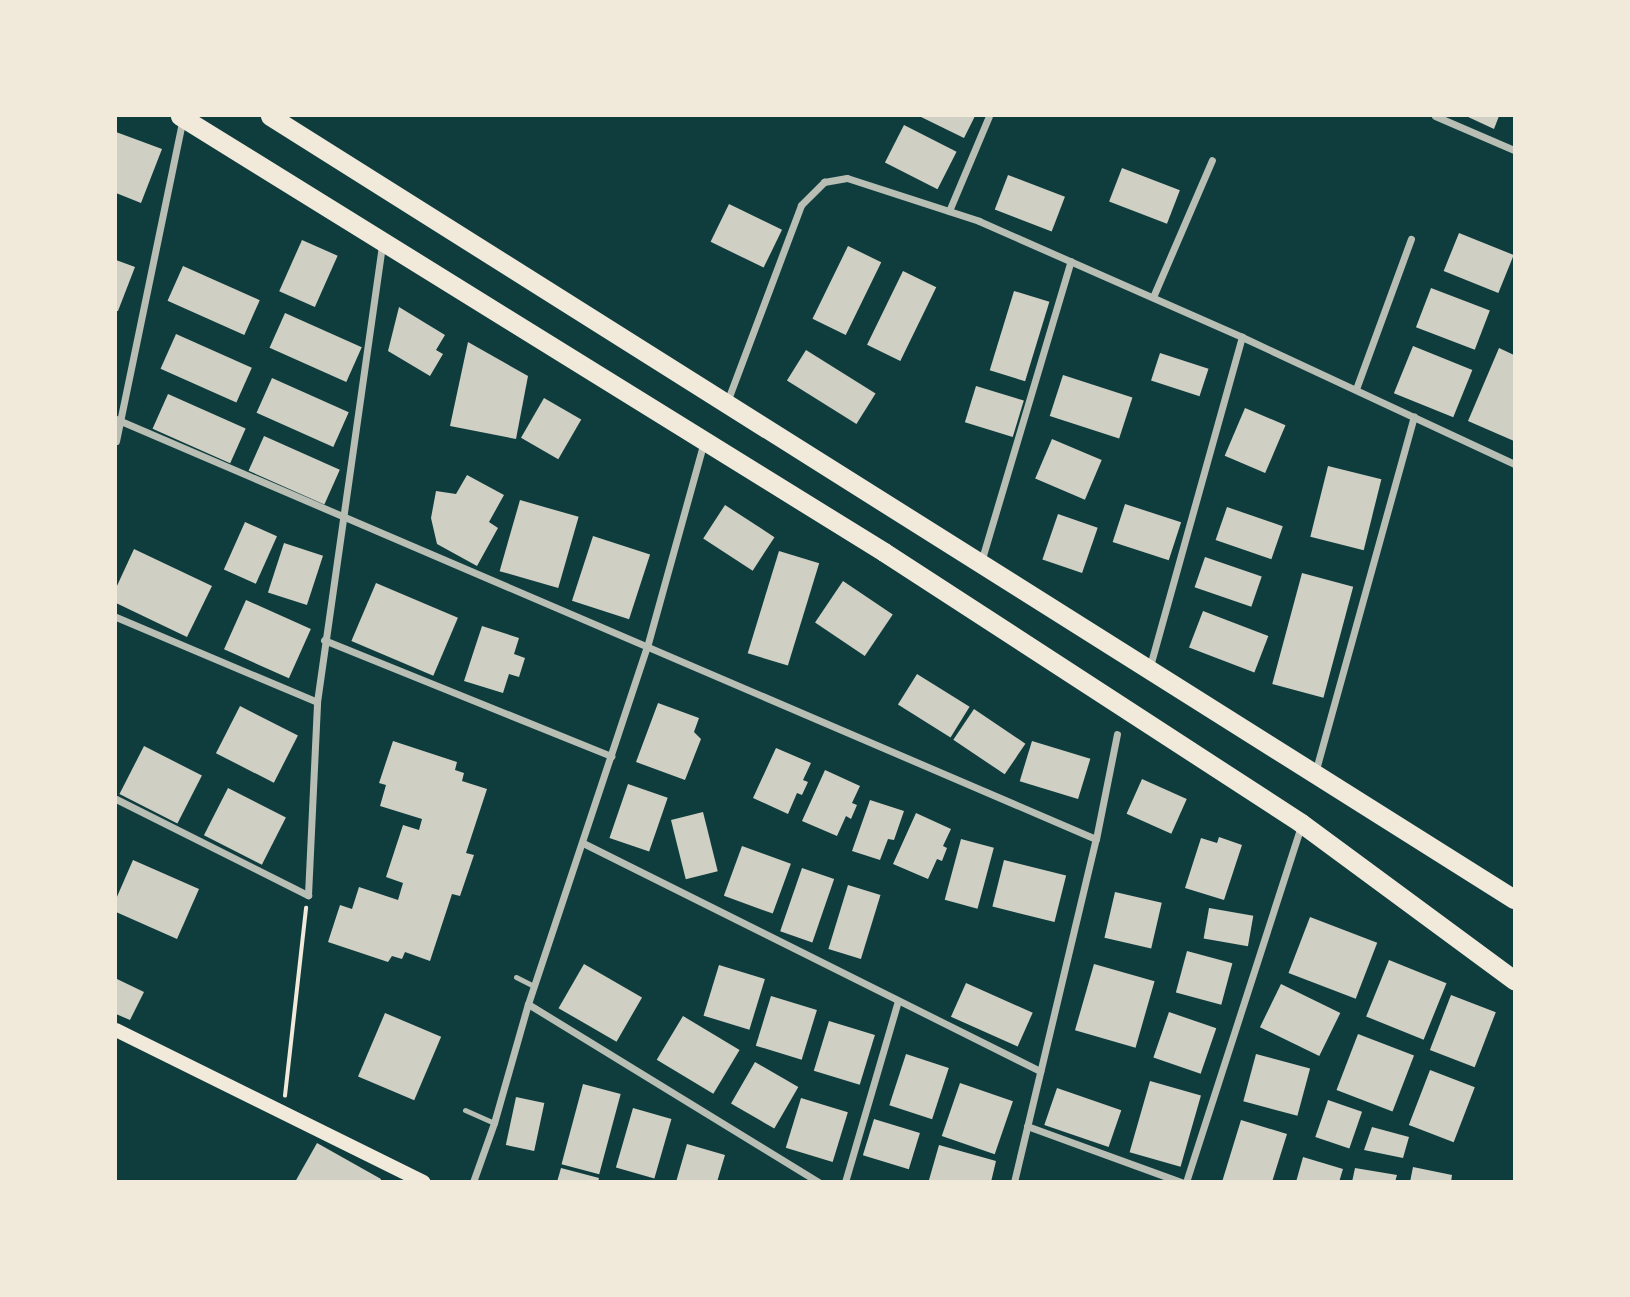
<!DOCTYPE html>
<style>
body{margin:0}
#map{position:relative;width:1630px;height:1297px;overflow:hidden;background:#0f3d3e;font-family:Mulish,sans-serif}
div>[style]{position:absolute}
[style*='--x']{left:calc(var(--x)*1px);top:calc(var(--y)*1px);width:calc(var(--w)*1px);rotate:calc(var(--a)*1deg)}
.building>*{inset:0;background:#cfcfc3;transform-origin:0 0}
.path>*{height:3.5px;margin:-1.75px;padding:0 1.75px;transform-origin:1.75px;border-radius:1.75px;background:#f1e9da}
.service>*{height:5px;margin:-2.5px;padding:0 2.5px;transform-origin:2.5px;border-radius:2.5px;background:#b8beb3}
.minor>*{height:7px;margin:-3.5px;padding:0 3.5px;transform-origin:3.5px;border-radius:3.5px;background:#b8beb3}
.secondary>*{height:14px;margin:-7px;padding:0 7px;transform-origin:7px;border-radius:7px;background:#f1e9da}
.trunk>*{height:19px;margin:-9.5px;padding:0 9.5px;transform-origin:9.5px;border-radius:9.5px;background:#f1e9da}
span{translate:-50% -50%;white-space:nowrap;text-align:center;line-height:1.15;-webkit-text-stroke:5px #f1e9da;paint-order:stroke}
.frame{position:absolute;inset:0;border:117px solid #f1e9da;pointer-events:none}
</style>
<div id="map">
<div class="building">
<div style="clip-path:polygon(919px 116px,975px 116px,964px 138px)"></div>
<div style="clip-path:polygon(1466px 116px,1499px 116px,1494px 129px)"></div>
<div style="left:904px;top:125px;width:59px;height:42px;rotate:27deg"></div>
<div style="clip-path:polygon(116px 132px,162px 149px,141px 203px,116px 193px)"></div>
<div style="left:1122px;top:168px;width:62px;height:36px;rotate:21deg"></div>
<div style="left:1008px;top:175px;width:61px;height:37px;rotate:21deg"></div>
<div style="left:729px;top:204px;width:59px;height:42px;rotate:26deg"></div>
<div style="left:1459px;top:233px;width:59px;height:41px;rotate:22deg"></div>
<div style="left:302px;top:240px;width:39px;height:56px;rotate:24deg"></div>
<div style="left:848px;top:246px;width:37px;height:81px;rotate:26deg"></div>
<div style="clip-path:polygon(116px 260px,135px 267px,118px 311px,116px 311px)"></div>
<div style="left:183px;top:266px;width:84px;height:38px;rotate:24deg"></div>
<div style="left:903px;top:271px;width:37px;height:82px;rotate:26deg"></div>
<div style="left:1431px;top:288px;width:63px;height:42px;rotate:21deg"></div>
<div style="left:1014px;top:291px;width:37px;height:83px;rotate:17deg"></div>
<div style="clip-path:polygon(399px 307px,445px 335px,436px 350px,443px 354px,430px 376px,388px 351px)"></div>
<div style="left:285px;top:313px;width:84px;height:38px;rotate:24deg"></div>
<div style="left:176px;top:334px;width:83px;height:38px;rotate:24deg"></div>
<div style="clip-path:polygon(468px 342px,528px 376px,516px 439px,450px 426px)"></div>
<div style="left:1413px;top:346px;width:64px;height:51px;rotate:22deg"></div>
<div style="clip-path:polygon(1499px 348px,1514px 355px,1514px 441px,1468px 421px)"></div>
<div style="left:806px;top:350px;width:82px;height:36px;rotate:32deg"></div>
<div style="left:1160px;top:353px;width:51px;height:29px;rotate:18deg"></div>
<div style="left:1063px;top:375px;width:73px;height:43px;rotate:18deg"></div>
<div style="left:272px;top:378px;width:84px;height:38px;rotate:24deg"></div>
<div style="left:976px;top:386px;width:50px;height:38px;rotate:17deg"></div>
<div style="left:168px;top:394px;width:85px;height:38px;rotate:24deg"></div>
<div style="left:544px;top:398px;width:43px;height:46px;rotate:30deg"></div>
<div style="left:1245px;top:408px;width:44px;height:52px;rotate:23deg"></div>
<div style="left:264px;top:436px;width:83px;height:38px;rotate:24deg"></div>
<div style="left:1052px;top:439px;width:54px;height:43px;rotate:23deg"></div>
<div style="left:1328px;top:466px;width:55px;height:73px;rotate:14deg"></div>
<div style="clip-path:polygon(467px 475px,504px 495px,489px 522px,498px 528px,477px 566px,437px 544px,431px 518px,436px 491px,456px 494px)"></div>
<div style="left:520px;top:500px;width:61px;height:74px;rotate:16deg"></div>
<div style="left:1125px;top:504px;width:59px;height:40px;rotate:18deg"></div>
<div style="left:725px;top:505px;width:59px;height:40px;rotate:33deg"></div>
<div style="left:1227px;top:507px;width:59px;height:35px;rotate:19deg"></div>
<div style="left:1058px;top:514px;width:42px;height:48px;rotate:19deg"></div>
<div style="left:245px;top:522px;width:35px;height:52px;rotate:24deg"></div>
<div style="left:593px;top:536px;width:60px;height:68px;rotate:18deg"></div>
<div style="left:284px;top:543px;width:41px;height:52px;rotate:18deg"></div>
<div style="clip-path:polygon(134px 549px,212px 586px,187px 637px,116px 603px,116px 588px)"></div>
<div style="left:779px;top:551px;width:42px;height:107px;rotate:17deg"></div>
<div style="left:1205px;top:557px;width:60px;height:32px;rotate:19deg"></div>
<div style="left:1302px;top:573px;width:53px;height:115px;rotate:15deg"></div>
<div style="left:843px;top:581px;width:60px;height:50px;rotate:34deg"></div>
<div style="left:376px;top:583px;width:89px;height:63px;rotate:23deg"></div>
<div style="left:246px;top:600px;width:71px;height:54px;rotate:24deg"></div>
<div style="left:1203px;top:611px;width:70px;height:39px;rotate:21deg"></div>
<div style="clip-path:polygon(482px 626px,519px 638px,514px 654px,525px 658px,519px 677px,509px 674px,503px 693px,464px 681px)"></div>
<div style="left:917px;top:674px;width:62px;height:36px;rotate:32deg"></div>
<div style="clip-path:polygon(658px 703px,699px 718px,694px 732px,701px 739px,685px 780px,636px 762px)"></div>
<div style="left:240px;top:706px;width:65px;height:53px;rotate:27deg"></div>
<div style="left:974px;top:709px;width:62px;height:37px;rotate:34deg"></div>
<div style="clip-path:polygon(393px 741px,457px 762px,455px 770px,464px 773px,462px 781px,487px 789px,466px 853px,474px 855px,460px 896px,452px 894px,430px 961px,405px 952px,402px 959px,392px 956px,388px 962px,328px 942px,340px 905px,352px 909px,359px 887px,398px 900px,403px 883px,386px 877px,403px 825px,419px 830px,422px 819px,380px 806px,386px 785px,379px 783px)"></div>
<div style="left:1032px;top:741px;width:61px;height:42px;rotate:17deg"></div>
<div style="left:144px;top:746px;width:65px;height:54px;rotate:27deg"></div>
<div style="clip-path:polygon(776px 748px,811px 763px,803px 780px,808px 782px,802px 795px,797px 793px,788px 814px,753px 798px)"></div>
<div style="clip-path:polygon(825px 770px,860px 786px,852px 803px,857px 805px,851px 819px,846px 816px,837px 836px,802px 821px)"></div>
<div style="left:1142px;top:779px;width:49px;height:38px;rotate:24deg"></div>
<div style="left:628px;top:784px;width:42px;height:57px;rotate:19deg"></div>
<div style="left:228px;top:788px;width:65px;height:53px;rotate:27deg"></div>
<div style="clip-path:polygon(870px 800px,904px 811px,894px 840px,888px 839px,880px 860px,852px 851px)"></div>
<div style="left:703px;top:812px;width:61px;height:33px;rotate:76deg"></div>
<div style="clip-path:polygon(916px 813px,951px 829px,943px 846px,947px 848px,942px 861px,937px 859px,928px 879px,893px 864px)"></div>
<div style="clip-path:polygon(1219px 837px,1242px 845px,1224px 900px,1185px 888px,1201px 838px,1217px 843px)"></div>
<div style="left:961px;top:839px;width:34px;height:63px;rotate:15deg"></div>
<div style="left:742px;top:846px;width:52px;height:53px;rotate:20deg"></div>
<div style="clip-path:polygon(133px 860px,199px 889px,177px 939px,116px 912px,116px 899px)"></div>
<div style="left:1004px;top:860px;width:64px;height:48px;rotate:14deg"></div>
<div style="left:802px;top:868px;width:34px;height:67px;rotate:19deg"></div>
<div style="left:848px;top:885px;width:34px;height:67px;rotate:17deg"></div>
<div style="left:1115px;top:892px;width:48px;height:47px;rotate:13deg"></div>
<div style="left:1209px;top:908px;width:45px;height:31px;rotate:10deg"></div>
<div style="left:1310px;top:917px;width:72px;height:60px;rotate:21deg"></div>
<div style="left:1187px;top:951px;width:47px;height:43px;rotate:15deg"></div>
<div style="left:1389px;top:960px;width:62px;height:61px;rotate:22deg"></div>
<div style="left:584px;top:964px;width:67px;height:51px;rotate:30deg"></div>
<div style="left:1094px;top:964px;width:63px;height:69px;rotate:16deg"></div>
<div style="left:719px;top:965px;width:48px;height:53px;rotate:17deg"></div>
<div style="clip-path:polygon(117px 979px,144px 992px,130px 1020px,116px 1014px)"></div>
<div style="left:966px;top:983px;width:73px;height:37px;rotate:24deg"></div>
<div style="left:1281px;top:984px;width:66px;height:48px;rotate:26deg"></div>
<div style="left:1451px;top:995px;width:48px;height:59px;rotate:21deg"></div>
<div style="left:771px;top:996px;width:48px;height:52px;rotate:17deg"></div>
<div style="left:1169px;top:1012px;width:50px;height:48px;rotate:19deg"></div>
<div style="left:385px;top:1013px;width:61px;height:69px;rotate:23deg"></div>
<div style="left:683px;top:1016px;width:66px;height:51px;rotate:31deg"></div>
<div style="left:829px;top:1021px;width:48px;height:52px;rotate:17deg"></div>
<div style="left:1358px;top:1034px;width:60px;height:60px;rotate:21deg"></div>
<div style="left:906px;top:1054px;width:45px;height:54px;rotate:18deg"></div>
<div style="left:1256px;top:1054px;width:56px;height:49px;rotate:15deg"></div>
<div style="left:755px;top:1062px;width:50px;height:48px;rotate:30deg"></div>
<div style="left:1430px;top:1070px;width:48px;height:59px;rotate:21deg"></div>
<div style="left:1150px;top:1081px;width:53px;height:74px;rotate:16deg"></div>
<div style="left:960px;top:1083px;width:56px;height:56px;rotate:19deg"></div>
<div style="left:583px;top:1084px;width:39px;height:83px;rotate:15deg"></div>
<div style="left:1057px;top:1088px;width:68px;height:39px;rotate:19deg"></div>
<div style="left:516px;top:1097px;width:29px;height:49px;rotate:12deg"></div>
<div style="left:801px;top:1098px;width:49px;height:52px;rotate:17deg"></div>
<div style="left:1328px;top:1100px;width:36px;height:39px;rotate:19deg"></div>
<div style="left:633px;top:1108px;width:40px;height:62px;rotate:16deg"></div>
<div style="left:874px;top:1119px;width:48px;height:38px;rotate:17deg"></div>
<div style="clip-path:polygon(1241px 1120px,1287px 1134px,1272px 1182px,1222px 1182px)"></div>
<div style="clip-path:polygon(1372px 1127px,1409px 1137px,1403px 1158px,1364px 1150px)"></div>
<div style="clip-path:polygon(317px 1143px,381px 1179px,380px 1182px,295px 1182px)"></div>
<div style="clip-path:polygon(687px 1144px,725px 1155px,717px 1182px,676px 1182px)"></div>
<div style="clip-path:polygon(939px 1145px,996px 1161px,991px 1182px,929px 1180px)"></div>
<div style="clip-path:polygon(1303px 1157px,1343px 1169px,1339px 1182px,1296px 1182px)"></div>
<div style="clip-path:polygon(1413px 1167px,1452px 1175px,1451px 1182px,1410px 1182px)"></div>
<div style="clip-path:polygon(561px 1168px,599px 1178px,598px 1182px,557px 1182px)"></div>
<div style="clip-path:polygon(1355px 1168px,1397px 1175px,1395px 1182px,1352px 1182px)"></div>
</div>
<div class="path">
<div style="--x:285;--y:1096;--w:189;--a:-83.6"></div>
</div>
<div class="service">
<div style="--x:516;--y:977;--w:20;--a:27"></div>
<div style="--x:465;--y:1110;--w:32;--a:24"></div>
</div>
<div class="minor">
<div style="--x:1435;--y:116;--w:86;--a:23.3"></div>
<div style="--x:949;--y:211;--w:103;--a:-67.2"></div>
<div style="--x:1153;--y:297;--w:149;--a:-66.7"></div>
<div style="--x:1356;--y:389;--w:160;--a:-69.9"></div>
<div style="--x:727;--y:402;--w:210;--a:-69.4"></div>
<div style="--x:801;--y:205;--w:33;--a:-45"></div>
<div style="--x:824;--y:182;--w:23;--a:-10"></div>
<div style="--x:847;--y:178;--w:139;--a:18"></div>
<div style="--x:979;--y:221;--w:287;--a:23.8"></div>
<div style="--x:1242;--y:337;--w:300;--a:25"></div>
<div style="--x:116;--y:419;--w:1066;--a:23.2"></div>
<div style="--x:116;--y:441;--w:326;--a:-78.3"></div>
<div style="--x:981;--y:562;--w:314;--a:-73.4"></div>
<div style="--x:116;--y:617;--w:218;--a:22.9"></div>
<div style="--x:324;--y:640;--w:310;--a:22"></div>
<div style="--x:1150;--y:666;--w:342;--a:-74.4"></div>
<div style="--x:1315;--y:773;--w:370;--a:-74.5"></div>
<div style="--x:116;--y:799;--w:215;--a:26.6"></div>
<div style="--x:308;--y:895;--w:193;--a:-87.3"></div>
<div style="--x:317;--y:702;--w:462;--a:-81.9"></div>
<div style="--x:583;--y:843;--w:511;--a:26.51"></div>
<div style="--x:528;--y:1004;--w:341;--a:31.5"></div>
<div style="--x:1027;--y:1126;--w:164;--a:20"></div>
<div style="--x:473;--y:1182;--w:63;--a:-70.4"></div>
<div style="--x:494;--y:1123;--w:124;--a:-74.1"></div>
<div style="--x:528;--y:1004;--w:376;--a:-71.6"></div>
<div style="--x:647;--y:647;--w:214;--a:-74.5"></div>
<div style="--x:845;--y:1182;--w:189;--a:-73.7"></div>
<div style="--x:1014;--y:1182;--w:353;--a:-76.6"></div>
<div style="--x:1096;--y:839;--w:107;--a:-78.7"></div>
<div style="--x:1186;--y:1182;--w:374;--a:-72.1"></div>
</div>
<div class="secondary">
<div style="--x:116;--y:1030;--w:343;--a:26.3"></div>
</div>
<div class="trunk">
<div style="--x:180;--y:116;--w:828;--a:31.77"></div>
<div style="--x:884;--y:552;--w:497;--a:33"></div>
<div style="--x:1301;--y:823;--w:265;--a:36.4"></div>
<div style="--x:270;--y:116;--w:1470;--a:32.19"></div>
</div>
<div class="frame"></div>
</div>
